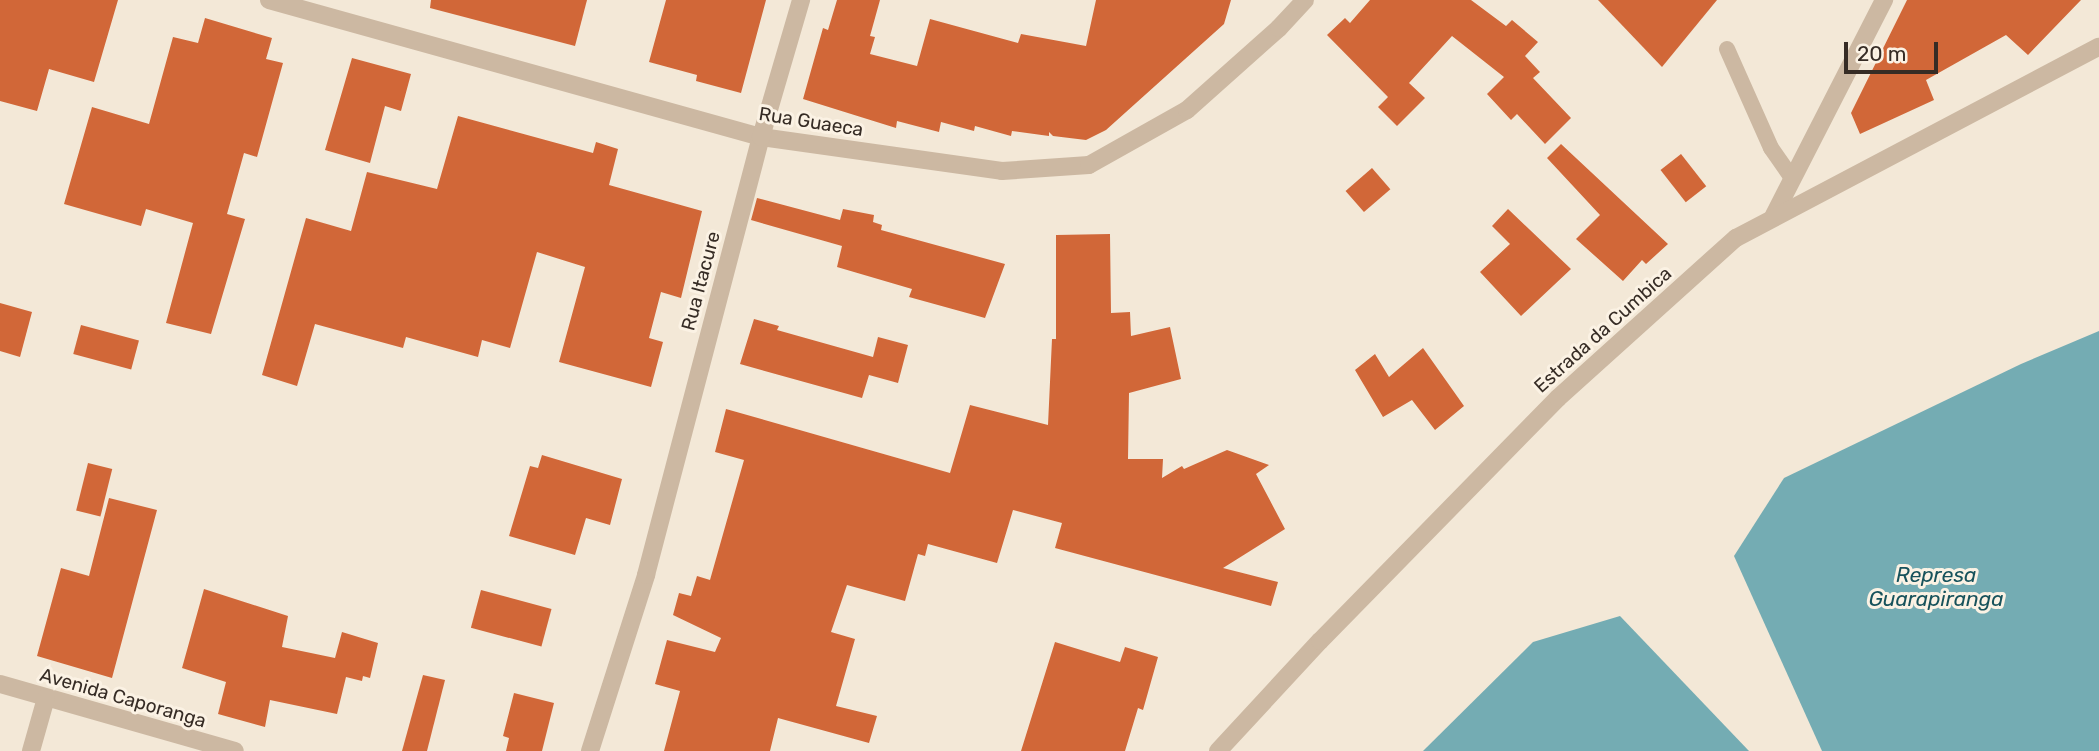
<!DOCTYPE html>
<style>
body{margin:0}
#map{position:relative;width:2099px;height:751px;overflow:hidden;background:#f3e8d7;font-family:Rubik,sans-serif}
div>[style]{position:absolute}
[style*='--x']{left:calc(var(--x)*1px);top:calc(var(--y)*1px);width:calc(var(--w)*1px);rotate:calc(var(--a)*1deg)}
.water>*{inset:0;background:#74acb3}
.building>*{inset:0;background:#d16738;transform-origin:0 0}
.service>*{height:16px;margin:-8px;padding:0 8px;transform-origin:8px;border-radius:8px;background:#ccb8a2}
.minor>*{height:18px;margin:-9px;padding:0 9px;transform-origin:9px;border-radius:9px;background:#ccb8a2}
span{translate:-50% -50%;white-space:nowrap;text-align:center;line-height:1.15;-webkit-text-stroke:6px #fbf2e4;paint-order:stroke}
.street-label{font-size:19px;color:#362c25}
.water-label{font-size:21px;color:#17525b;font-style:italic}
.scale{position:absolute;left:1844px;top:42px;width:94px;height:32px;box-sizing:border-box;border:4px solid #362c25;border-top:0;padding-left:9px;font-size:21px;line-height:24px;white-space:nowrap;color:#362c25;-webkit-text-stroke:5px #fbf2e4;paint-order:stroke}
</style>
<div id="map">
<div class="water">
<div style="clip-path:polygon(2099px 331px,2099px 751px,1822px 751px,1734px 556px,1784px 478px,2021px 364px)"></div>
<div style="clip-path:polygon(1620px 616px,1749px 751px,1423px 751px,1533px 642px)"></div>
</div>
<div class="building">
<div style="clip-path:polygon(0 0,118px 0,94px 82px,49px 69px,37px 111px,0 101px)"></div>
<div style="clip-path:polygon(431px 0,587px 0,575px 46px,430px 8px)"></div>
<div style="clip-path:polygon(666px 0,766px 0,741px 93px,696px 81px,697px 75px,649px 62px)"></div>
<div style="clip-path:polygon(837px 0,880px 0,870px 36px,875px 37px,870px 54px,917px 66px,930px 19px,1018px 43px,1021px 34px,1086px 46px,1096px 0,1231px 0,1224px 24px,1106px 130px,1086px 140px,1053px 136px,1049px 132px,1049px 136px,1012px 131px,1011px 136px,975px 126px,974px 131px,941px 122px,939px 132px,897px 121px,896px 128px,803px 99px,823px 28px,828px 30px)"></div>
<div style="clip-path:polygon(1370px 0,1471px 0,1506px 26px,1512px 20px,1538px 42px,1525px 56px,1540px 72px,1533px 78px,1571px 118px,1545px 144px,1517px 114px,1511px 120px,1487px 94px,1504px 77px,1452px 36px,1409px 83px,1425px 98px,1397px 126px,1378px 107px,1388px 97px,1327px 35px,1345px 18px,1350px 23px)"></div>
<div style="clip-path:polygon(1598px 0,1717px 0,1662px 67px)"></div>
<div style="clip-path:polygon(1907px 0,2081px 0,2028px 55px,2006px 35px,1926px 80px,1934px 100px,1860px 134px,1851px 113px)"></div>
<div style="clip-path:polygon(205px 18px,272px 38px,266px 59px,283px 63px,257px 157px,244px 153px,227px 214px,245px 219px,211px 334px,166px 323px,193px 223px,146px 209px,141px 226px,64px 204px,92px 107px,149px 124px,173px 37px,198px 43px)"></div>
<div style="clip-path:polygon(352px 58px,411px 74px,401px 111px,385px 106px,370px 163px,325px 150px)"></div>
<div style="clip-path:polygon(458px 116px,593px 153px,596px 142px,618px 149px,609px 185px,702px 211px,681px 298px,661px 292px,649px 338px,663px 342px,651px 387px,559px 362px,585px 267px,537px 252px,510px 348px,482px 340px,478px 357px,406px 337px,403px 348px,315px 324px,297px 386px,262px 375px,306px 218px,351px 231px,367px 172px,437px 189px)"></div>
<div style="clip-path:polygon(1561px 144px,1668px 244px,1646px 264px,1642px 260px,1623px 281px,1576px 239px,1600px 215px,1547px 158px)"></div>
<div style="left:1681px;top:154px;width:41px;height:26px;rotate:52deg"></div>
<div style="left:1372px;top:168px;width:28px;height:35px;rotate:49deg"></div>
<div style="clip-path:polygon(757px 198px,840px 220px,843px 209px,874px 215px,873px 222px,882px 225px,881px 230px,1005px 264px,985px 318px,909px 297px,912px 289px,837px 267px,842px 246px,751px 220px)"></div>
<div style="clip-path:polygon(1508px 209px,1571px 269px,1521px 316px,1480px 272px,1510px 244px,1492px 226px)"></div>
<div style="clip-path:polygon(1110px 234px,1111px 313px,1130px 312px,1131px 336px,1170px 327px,1181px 379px,1129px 393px,1128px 459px,1163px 459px,1162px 478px,1182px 466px,1184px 469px,1227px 450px,1269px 465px,1256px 474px,1285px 529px,1223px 568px,1278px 582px,1271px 606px,1055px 548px,1062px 523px,1013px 510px,997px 563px,928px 544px,925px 556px,918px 554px,905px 601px,847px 585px,831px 632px,855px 639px,836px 706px,877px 716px,869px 743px,778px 718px,770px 751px,664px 751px,680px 691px,655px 684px,667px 640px,715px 652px,721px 638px,673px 615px,679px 593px,691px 596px,697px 576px,710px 580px,744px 460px,715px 452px,726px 409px,950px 473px,970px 405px,1048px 425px,1052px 339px,1056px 339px,1056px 235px)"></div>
<div style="clip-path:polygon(0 303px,32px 312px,20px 357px,0 351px)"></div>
<div style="clip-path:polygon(754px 319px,779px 326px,777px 330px,873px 357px,878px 337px,908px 345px,898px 383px,869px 375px,862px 398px,740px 364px)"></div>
<div style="left:81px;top:325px;width:60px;height:30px;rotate:15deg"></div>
<div style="clip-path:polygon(1423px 348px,1464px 406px,1435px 430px,1412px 400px,1383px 417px,1355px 370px,1375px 354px,1389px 377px)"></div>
<div style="clip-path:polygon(542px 455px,622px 479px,610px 525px,586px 518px,575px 555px,509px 536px,530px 466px,538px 468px)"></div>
<div style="left:88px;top:463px;width:25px;height:49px;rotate:14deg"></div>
<div style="clip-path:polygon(109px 498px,157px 510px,112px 678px,37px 656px,61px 568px,89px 576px)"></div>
<div style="clip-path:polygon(204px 589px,288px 616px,282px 647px,335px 658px,342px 632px,378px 643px,370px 678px,363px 676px,362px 681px,346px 677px,337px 714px,270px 700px,265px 727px,218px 714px,226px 682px,182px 668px)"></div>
<div style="left:481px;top:590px;width:73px;height:39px;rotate:15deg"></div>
<div style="clip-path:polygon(1055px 642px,1120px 662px,1125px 647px,1158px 657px,1143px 710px,1138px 708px,1125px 751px,1021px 751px)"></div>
<div style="clip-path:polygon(423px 675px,445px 680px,427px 751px,402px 751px)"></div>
<div style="clip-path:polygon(514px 693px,554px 703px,542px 751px,506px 751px,509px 738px,503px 736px)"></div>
</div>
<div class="service">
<div style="--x:1727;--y:49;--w:108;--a:66"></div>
<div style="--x:1771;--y:148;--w:37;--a:55"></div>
</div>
<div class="minor">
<div style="--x:269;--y:0;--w:511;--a:15.56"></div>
<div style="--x:761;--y:137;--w:243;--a:8"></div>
<div style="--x:1002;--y:171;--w:87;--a:-3.9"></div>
<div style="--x:1089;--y:165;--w:112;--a:-29.3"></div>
<div style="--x:1187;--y:110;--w:123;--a:-41.7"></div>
<div style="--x:1279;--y:28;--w:38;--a:-47"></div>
<div style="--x:1774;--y:215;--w:242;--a:-62.9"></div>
<div style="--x:0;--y:684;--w:244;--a:15.9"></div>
<div style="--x:31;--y:751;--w:55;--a:-74.2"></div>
<div style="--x:590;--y:751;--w:185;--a:-72.3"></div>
<div style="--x:646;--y:575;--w:453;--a:-75.3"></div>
<div style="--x:761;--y:137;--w:143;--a:-73.7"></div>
<div style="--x:1218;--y:751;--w:150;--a:-47.2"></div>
<div style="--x:1320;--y:641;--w:340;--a:-45.6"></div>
<div style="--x:1558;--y:398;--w:239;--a:-42"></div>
<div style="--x:1736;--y:238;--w:410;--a:-27.8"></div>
</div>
<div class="street-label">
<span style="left:811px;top:122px;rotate:9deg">Rua Guaeca</span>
<span style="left:701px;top:281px;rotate:-75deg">Rua Itacure</span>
<span style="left:1603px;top:330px;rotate:-42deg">Estrada da Cumbica</span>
<span style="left:123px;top:698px;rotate:16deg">Avenida Caporanga</span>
</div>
<div class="water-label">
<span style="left:1936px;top:587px">Represa<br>Guarapiranga</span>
</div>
<div class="scale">20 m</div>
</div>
